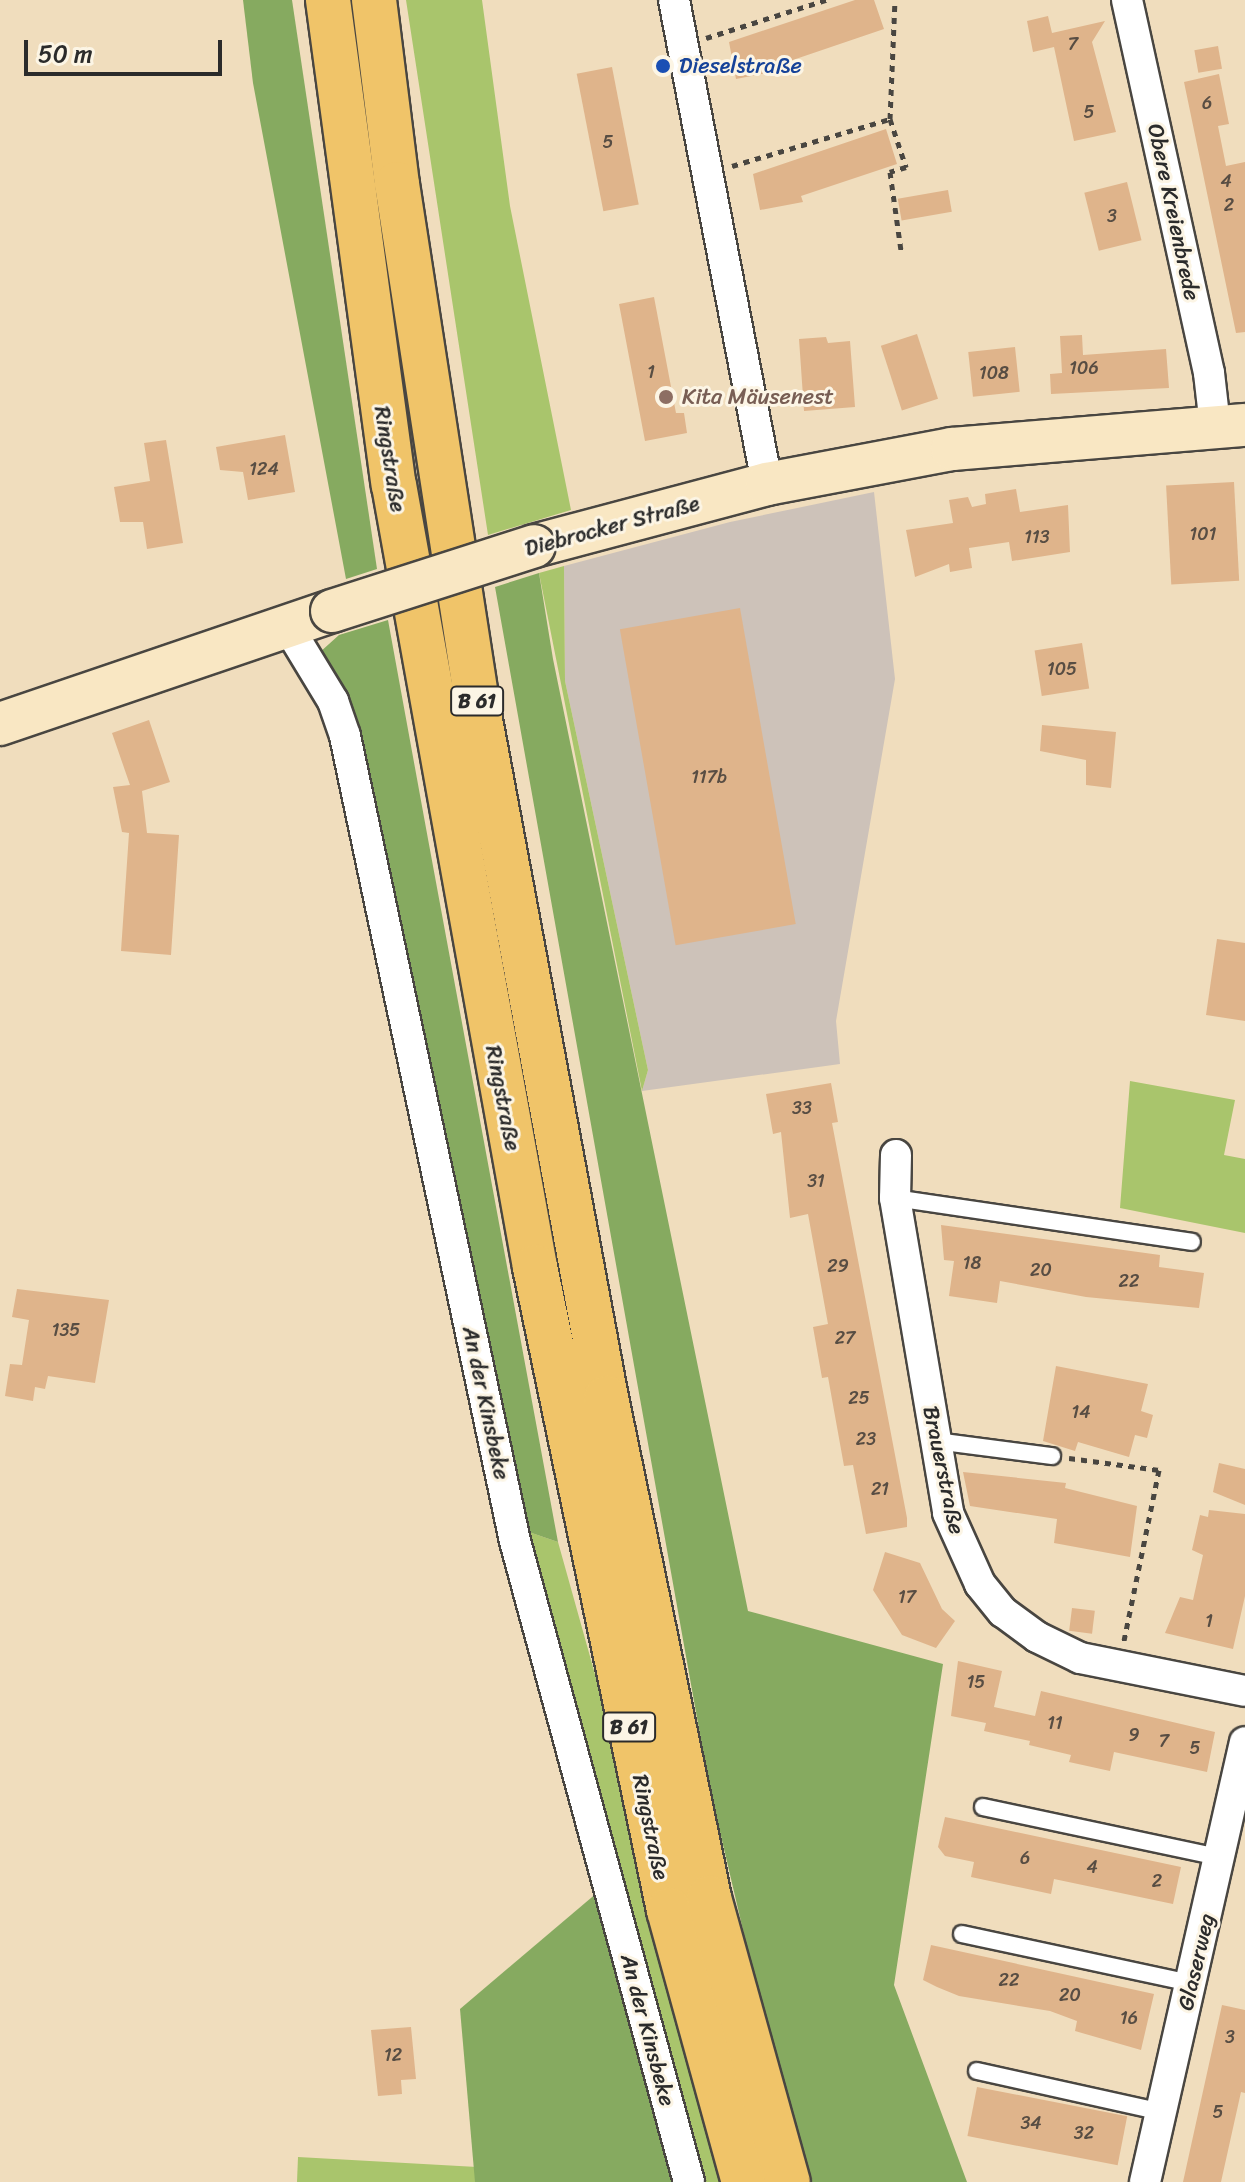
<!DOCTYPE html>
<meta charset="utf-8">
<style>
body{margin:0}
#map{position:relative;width:1245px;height:2182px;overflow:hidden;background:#f0ddbd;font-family:Sriracha,sans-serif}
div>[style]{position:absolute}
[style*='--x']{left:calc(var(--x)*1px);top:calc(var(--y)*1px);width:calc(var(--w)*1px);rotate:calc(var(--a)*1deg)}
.industrial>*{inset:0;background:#cdc2b9}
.green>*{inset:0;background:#a9c56c}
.forest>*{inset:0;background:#86aa60}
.building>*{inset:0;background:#dfb48b;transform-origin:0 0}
.path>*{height:5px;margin-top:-2.5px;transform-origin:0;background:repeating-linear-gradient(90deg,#494641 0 6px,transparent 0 12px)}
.roads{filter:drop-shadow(2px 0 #494641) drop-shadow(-2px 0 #494641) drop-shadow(0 2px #494641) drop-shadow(0 -2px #494641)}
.lane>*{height:16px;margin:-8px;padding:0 8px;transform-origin:8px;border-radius:8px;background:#fff}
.street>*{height:30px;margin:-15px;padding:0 15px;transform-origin:15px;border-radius:15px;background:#fff}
.secondary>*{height:42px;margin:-21px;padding:0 21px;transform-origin:21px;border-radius:21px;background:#f9e7c3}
.highway>*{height:44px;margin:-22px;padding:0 22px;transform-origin:22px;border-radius:22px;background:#f0c469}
.bridges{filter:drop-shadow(2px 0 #494641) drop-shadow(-2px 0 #494641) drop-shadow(0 2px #494641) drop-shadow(0 -2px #494641)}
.secondary-bridge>*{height:42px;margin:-21px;padding:0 21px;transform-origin:21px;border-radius:21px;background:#f9e7c3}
.dots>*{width:22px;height:22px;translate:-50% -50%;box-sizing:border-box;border:4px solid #fcf5e5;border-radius:50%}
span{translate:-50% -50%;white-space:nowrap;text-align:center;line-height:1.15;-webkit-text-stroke:6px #fcf5e5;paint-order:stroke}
.number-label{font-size:18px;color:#584d43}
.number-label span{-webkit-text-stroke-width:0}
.shield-label span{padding:2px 6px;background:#fcf5e5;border:2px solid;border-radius:6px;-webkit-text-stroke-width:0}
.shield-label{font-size:20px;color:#2b2b2b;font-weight:700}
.transit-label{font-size:22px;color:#164399}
.left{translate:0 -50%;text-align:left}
.street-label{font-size:22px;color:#2b2b2b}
.education-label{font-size:22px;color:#785e54}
.scale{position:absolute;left:24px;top:40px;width:198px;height:36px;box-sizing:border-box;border:4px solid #2b2b2b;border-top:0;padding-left:10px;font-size:24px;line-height:28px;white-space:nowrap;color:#2b2b2b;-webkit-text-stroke:6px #fcf5e5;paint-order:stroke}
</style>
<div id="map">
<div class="industrial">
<div style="clip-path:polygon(874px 492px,895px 679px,836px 1021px,840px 1064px,642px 1091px,648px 1070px,565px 681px,564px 566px,730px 522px)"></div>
</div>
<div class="green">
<div style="clip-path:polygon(406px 0,482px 0,510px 206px,571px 510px,488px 535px)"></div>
<div style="clip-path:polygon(564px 566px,565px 681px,648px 1070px,642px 1091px,539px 573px)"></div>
<div style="clip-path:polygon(1130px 1081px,1235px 1100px,1224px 1155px,1245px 1159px,1245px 1233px,1120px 1208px)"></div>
<div style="clip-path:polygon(523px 1530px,558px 1542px,598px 1685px,668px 1983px,727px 2182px,704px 2182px)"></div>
<div style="clip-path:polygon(298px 2157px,477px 2167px,475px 2182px,297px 2182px)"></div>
</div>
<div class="forest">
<div style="clip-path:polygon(243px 0,292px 0,377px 569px,346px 579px,253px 83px)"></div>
<div style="clip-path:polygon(539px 573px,553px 659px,748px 1611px,943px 1664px,894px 1985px,967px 2182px,811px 2182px,758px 1994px,709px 1785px,495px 587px)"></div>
<div style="clip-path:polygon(388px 620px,428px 839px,558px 1542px,523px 1530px,384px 847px,343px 695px,319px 653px,339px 635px)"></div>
<div style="clip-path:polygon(598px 1892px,677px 2182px,475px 2182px,460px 2009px)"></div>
</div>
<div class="building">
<div style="clip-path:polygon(855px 0,874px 0,884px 29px,781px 64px,782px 70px,736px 79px,729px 42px)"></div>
<div style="clip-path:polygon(1048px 16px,1052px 33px,1105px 21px,1092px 42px,1116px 132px,1074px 141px,1054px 47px,1033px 52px,1027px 21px)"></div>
<div style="left:1218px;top:46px;width:23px;height:24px;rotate:80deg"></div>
<div style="left:612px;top:67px;width:140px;height:36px;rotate:79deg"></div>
<div style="clip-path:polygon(1219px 74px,1229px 124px,1218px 126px,1226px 166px,1245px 162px,1245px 332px,1236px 333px,1184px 82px)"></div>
<div style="clip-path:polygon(886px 129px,897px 164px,801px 196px,803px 202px,760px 210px,753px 174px)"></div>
<div style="left:1127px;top:182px;width:60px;height:44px;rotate:76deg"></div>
<div style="left:948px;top:190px;width:22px;height:51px;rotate:80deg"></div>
<div style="clip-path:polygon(654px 297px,676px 413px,684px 413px,687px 433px,645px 441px,619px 304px)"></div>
<div style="left:917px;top:334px;width:68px;height:38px;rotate:72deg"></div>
<div style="clip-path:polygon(1082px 335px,1083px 355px,1166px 349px,1169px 388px,1051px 394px,1050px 374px,1062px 373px,1060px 336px)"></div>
<div style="clip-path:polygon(826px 337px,828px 343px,850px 341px,855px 407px,804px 411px,799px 339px)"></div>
<div style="left:1015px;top:347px;width:45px;height:47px;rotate:84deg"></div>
<div style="clip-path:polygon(285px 435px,295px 492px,248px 500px,243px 472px,220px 470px,216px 447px)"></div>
<div style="clip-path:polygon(166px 440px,183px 543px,147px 549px,143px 522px,120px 522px,114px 487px,150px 481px,144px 443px)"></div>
<div style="left:1234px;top:482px;width:99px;height:68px;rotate:87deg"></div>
<div style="clip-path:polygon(1016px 489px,1020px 512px,1068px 505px,1070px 552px,1012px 561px,1009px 542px,969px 548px,972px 568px,950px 572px,949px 564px,915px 577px,906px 530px,953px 523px,949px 500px,968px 497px,972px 507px,986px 504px,985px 494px)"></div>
<div style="left:740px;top:608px;width:321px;height:122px;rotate:80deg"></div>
<div style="left:1082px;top:643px;width:46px;height:48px;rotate:81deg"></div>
<div style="clip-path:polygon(149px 720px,170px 782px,142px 791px,147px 833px,179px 835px,171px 955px,121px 951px,129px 833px,122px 832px,113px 787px,130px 785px,112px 733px)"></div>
<div style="clip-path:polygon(1042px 725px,1116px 732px,1111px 788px,1086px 785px,1086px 760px,1040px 751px)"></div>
<div style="clip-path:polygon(1217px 939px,1245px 943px,1245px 1021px,1206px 1015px)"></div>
<div style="clip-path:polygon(831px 1083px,838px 1122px,832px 1123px,907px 1518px,907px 1527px,866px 1534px,853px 1465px,844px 1466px,828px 1377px,822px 1378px,813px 1327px,828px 1324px,808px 1214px,790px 1218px,781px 1132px,773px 1134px,766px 1094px)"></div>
<div style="clip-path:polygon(941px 1225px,1160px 1255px,1159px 1267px,1204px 1273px,1199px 1308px,1086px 1297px,1000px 1281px,997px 1303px,949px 1296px,954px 1261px,944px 1260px)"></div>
<div style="clip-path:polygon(17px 1289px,109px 1300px,95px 1383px,48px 1376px,45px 1389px,35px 1387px,33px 1401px,5px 1396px,10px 1364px,22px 1365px,29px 1320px,12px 1317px)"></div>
<div style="clip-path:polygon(1056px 1366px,1148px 1384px,1141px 1411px,1153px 1415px,1147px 1438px,1135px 1435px,1129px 1457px,1078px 1442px,1075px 1451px,1043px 1441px)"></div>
<div style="clip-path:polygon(1219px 1463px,1245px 1469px,1245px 1505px,1213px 1492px)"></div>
<div style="clip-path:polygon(963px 1472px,1066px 1483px,1065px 1488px,1137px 1506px,1130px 1557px,1054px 1543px,1057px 1519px,970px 1506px)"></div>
<div style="clip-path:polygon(1209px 1510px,1245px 1514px,1245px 1596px,1233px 1649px,1165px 1633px,1180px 1597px,1193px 1600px,1203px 1555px,1192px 1550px,1200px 1515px,1208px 1517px)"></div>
<div style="clip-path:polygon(885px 1552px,920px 1563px,942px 1609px,955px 1621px,936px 1648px,902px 1635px,873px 1590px)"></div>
<div style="left:1072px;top:1608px;width:23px;height:23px;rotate:7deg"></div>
<div style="clip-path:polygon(958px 1661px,1002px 1671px,994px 1707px,1035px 1716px,1041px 1691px,1215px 1732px,1207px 1772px,1114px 1752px,1110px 1771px,1069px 1762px,1071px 1755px,1029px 1745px,1030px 1741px,984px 1731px,986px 1723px,951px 1716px)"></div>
<div style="clip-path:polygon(945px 1817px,1181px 1867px,1173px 1904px,1054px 1879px,1051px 1894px,971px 1877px,974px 1862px,945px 1856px,938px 1847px)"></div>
<div style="clip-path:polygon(931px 1945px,1154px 1994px,1141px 2050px,1075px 2031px,1077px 2021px,1050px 2011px,959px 1996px,937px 1987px,923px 1980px)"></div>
<div style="clip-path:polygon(1222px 2005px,1245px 2010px,1245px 2093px,1241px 2092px,1221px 2182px,1183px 2182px)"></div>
<div style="clip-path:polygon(411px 2027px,416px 2079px,401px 2080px,402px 2094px,378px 2096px,371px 2030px)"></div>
<div style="left:977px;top:2087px;width:153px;height:50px;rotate:11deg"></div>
</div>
<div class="path">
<div style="--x:706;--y:38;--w:126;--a:-17.6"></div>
<div style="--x:890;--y:119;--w:51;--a:71.6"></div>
<div style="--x:906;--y:167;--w:17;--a:163"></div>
<div style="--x:890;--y:172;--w:79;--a:82"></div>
<div style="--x:732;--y:166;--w:165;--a:-16.6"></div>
<div style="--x:890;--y:119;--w:119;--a:-87.6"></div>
<div style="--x:1069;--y:1458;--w:91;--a:7.6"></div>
<div style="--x:1159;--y:1470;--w:175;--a:101.6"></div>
</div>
<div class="roads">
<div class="lane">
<div style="--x:895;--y:1198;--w:300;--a:8.4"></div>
<div style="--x:936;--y:1441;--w:117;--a:7.4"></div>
<div style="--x:983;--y:1807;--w:241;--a:12"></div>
<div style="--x:962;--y:1934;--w:234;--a:12.1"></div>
<div style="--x:977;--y:2071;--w:189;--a:12.5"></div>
</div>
<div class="street">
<div style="--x:674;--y:0;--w:493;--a:79.1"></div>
<div style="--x:1127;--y:0;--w:382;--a:77.6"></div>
<div style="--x:1209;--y:373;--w:53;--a:83.5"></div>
<div style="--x:288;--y:627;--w:87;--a:58.7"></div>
<div style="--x:333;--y:701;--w:37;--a:71"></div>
<div style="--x:345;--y:736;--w:823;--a:78.08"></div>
<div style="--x:515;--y:1541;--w:664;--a:74.81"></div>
<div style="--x:896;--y:1155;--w:43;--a:91.3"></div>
<div style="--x:895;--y:1198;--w:319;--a:80.4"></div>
<div style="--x:948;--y:1513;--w:78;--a:65.7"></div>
<div style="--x:980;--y:1584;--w:36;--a:51"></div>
<div style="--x:1003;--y:1612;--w:42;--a:36.3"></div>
<div style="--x:1037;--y:1637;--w:48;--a:26"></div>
<div style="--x:1080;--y:1658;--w:168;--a:11.3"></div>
<div style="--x:1145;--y:2182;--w:451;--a:-77.2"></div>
</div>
<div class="secondary">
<div style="--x:534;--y:546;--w:241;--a:-14.9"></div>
<div style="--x:767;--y:484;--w:188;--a:-10.7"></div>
<div style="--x:952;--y:449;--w:294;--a:-4.7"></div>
<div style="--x:0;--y:724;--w:351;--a:-18.8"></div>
</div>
<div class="highway">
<div style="--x:328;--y:0;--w:489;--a:82.3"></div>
<div style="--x:394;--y:485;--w:795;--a:79.78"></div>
<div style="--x:535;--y:1267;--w:657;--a:78.23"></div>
<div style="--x:669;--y:1910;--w:282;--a:74.6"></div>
<div style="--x:374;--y:0;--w:185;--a:82.9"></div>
<div style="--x:397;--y:184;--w:531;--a:81.23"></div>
<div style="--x:478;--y:709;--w:701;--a:79.48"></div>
<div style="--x:606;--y:1398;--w:510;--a:78.36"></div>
<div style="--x:709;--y:1898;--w:295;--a:74.5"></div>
</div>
</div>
<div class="bridges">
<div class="secondary-bridge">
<div style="--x:332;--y:611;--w:212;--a:-17.8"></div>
</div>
</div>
<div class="dots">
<div style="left:663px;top:66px;background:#1a4fb4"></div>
<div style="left:666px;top:397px;background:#8d6e63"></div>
</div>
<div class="number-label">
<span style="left:1073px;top:44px">7</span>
<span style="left:1207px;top:103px">6</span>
<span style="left:1089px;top:112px">5</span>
<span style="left:608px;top:142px">5</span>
<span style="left:1226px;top:181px">4</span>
<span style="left:1229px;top:205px">2</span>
<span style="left:1112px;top:216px">3</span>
<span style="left:1084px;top:368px">106</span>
<span style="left:651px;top:372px">1</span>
<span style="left:994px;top:373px">108</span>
<span style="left:264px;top:469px">124</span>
<span style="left:1203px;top:534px">101</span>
<span style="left:1037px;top:537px">113</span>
<span style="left:1062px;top:669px">105</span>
<span style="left:709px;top:777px">117b</span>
<span style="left:802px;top:1108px">33</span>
<span style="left:816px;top:1181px">31</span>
<span style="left:972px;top:1263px">18</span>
<span style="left:838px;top:1266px">29</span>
<span style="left:1041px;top:1270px">20</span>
<span style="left:1129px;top:1281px">22</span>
<span style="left:66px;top:1330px">135</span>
<span style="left:845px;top:1338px">27</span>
<span style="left:859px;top:1398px">25</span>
<span style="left:1081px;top:1412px">14</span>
<span style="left:866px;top:1439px">23</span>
<span style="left:880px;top:1489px">21</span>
<span style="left:907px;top:1597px">17</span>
<span style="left:1209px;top:1621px">1</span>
<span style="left:976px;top:1682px">15</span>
<span style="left:1055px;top:1723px">11</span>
<span style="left:1134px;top:1735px">9</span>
<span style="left:1164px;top:1741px">7</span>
<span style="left:1195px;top:1748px">5</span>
<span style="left:1025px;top:1858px">6</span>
<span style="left:1092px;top:1867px">4</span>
<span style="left:1157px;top:1881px">2</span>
<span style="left:1009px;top:1980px">22</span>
<span style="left:1070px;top:1995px">20</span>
<span style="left:1129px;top:2018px">16</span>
<span style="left:1230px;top:2037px">3</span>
<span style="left:393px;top:2055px">12</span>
<span style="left:1218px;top:2112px">5</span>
<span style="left:1031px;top:2123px">34</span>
<span style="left:1084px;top:2133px">32</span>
</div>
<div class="shield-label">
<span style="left:477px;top:701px">B 61</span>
<span style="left:629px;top:1727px">B 61</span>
</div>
<div class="transit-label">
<span class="left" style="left:679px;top:66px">Dieselstraße</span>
</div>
<div class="street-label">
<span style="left:1174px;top:212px;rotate:78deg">Obere Kreienbrede</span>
<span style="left:390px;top:459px;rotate:81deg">Ringstraße</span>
<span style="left:612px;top:526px;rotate:-15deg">Diebrocker Straße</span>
<span style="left:503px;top:1098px;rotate:79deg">Ringstraße</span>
<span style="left:486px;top:1403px;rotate:78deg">An der Kinsbeke</span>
<span style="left:944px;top:1470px;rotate:78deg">Brauerstraße</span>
<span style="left:651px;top:1827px;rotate:78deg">Ringstraße</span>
<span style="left:1196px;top:1962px;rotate:-77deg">Glaserweg</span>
<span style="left:648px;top:2030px;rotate:75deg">An der Kinsbeke</span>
</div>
<div class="education-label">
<span class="left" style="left:682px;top:397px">Kita Mäusenest</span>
</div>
<div class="scale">50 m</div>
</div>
